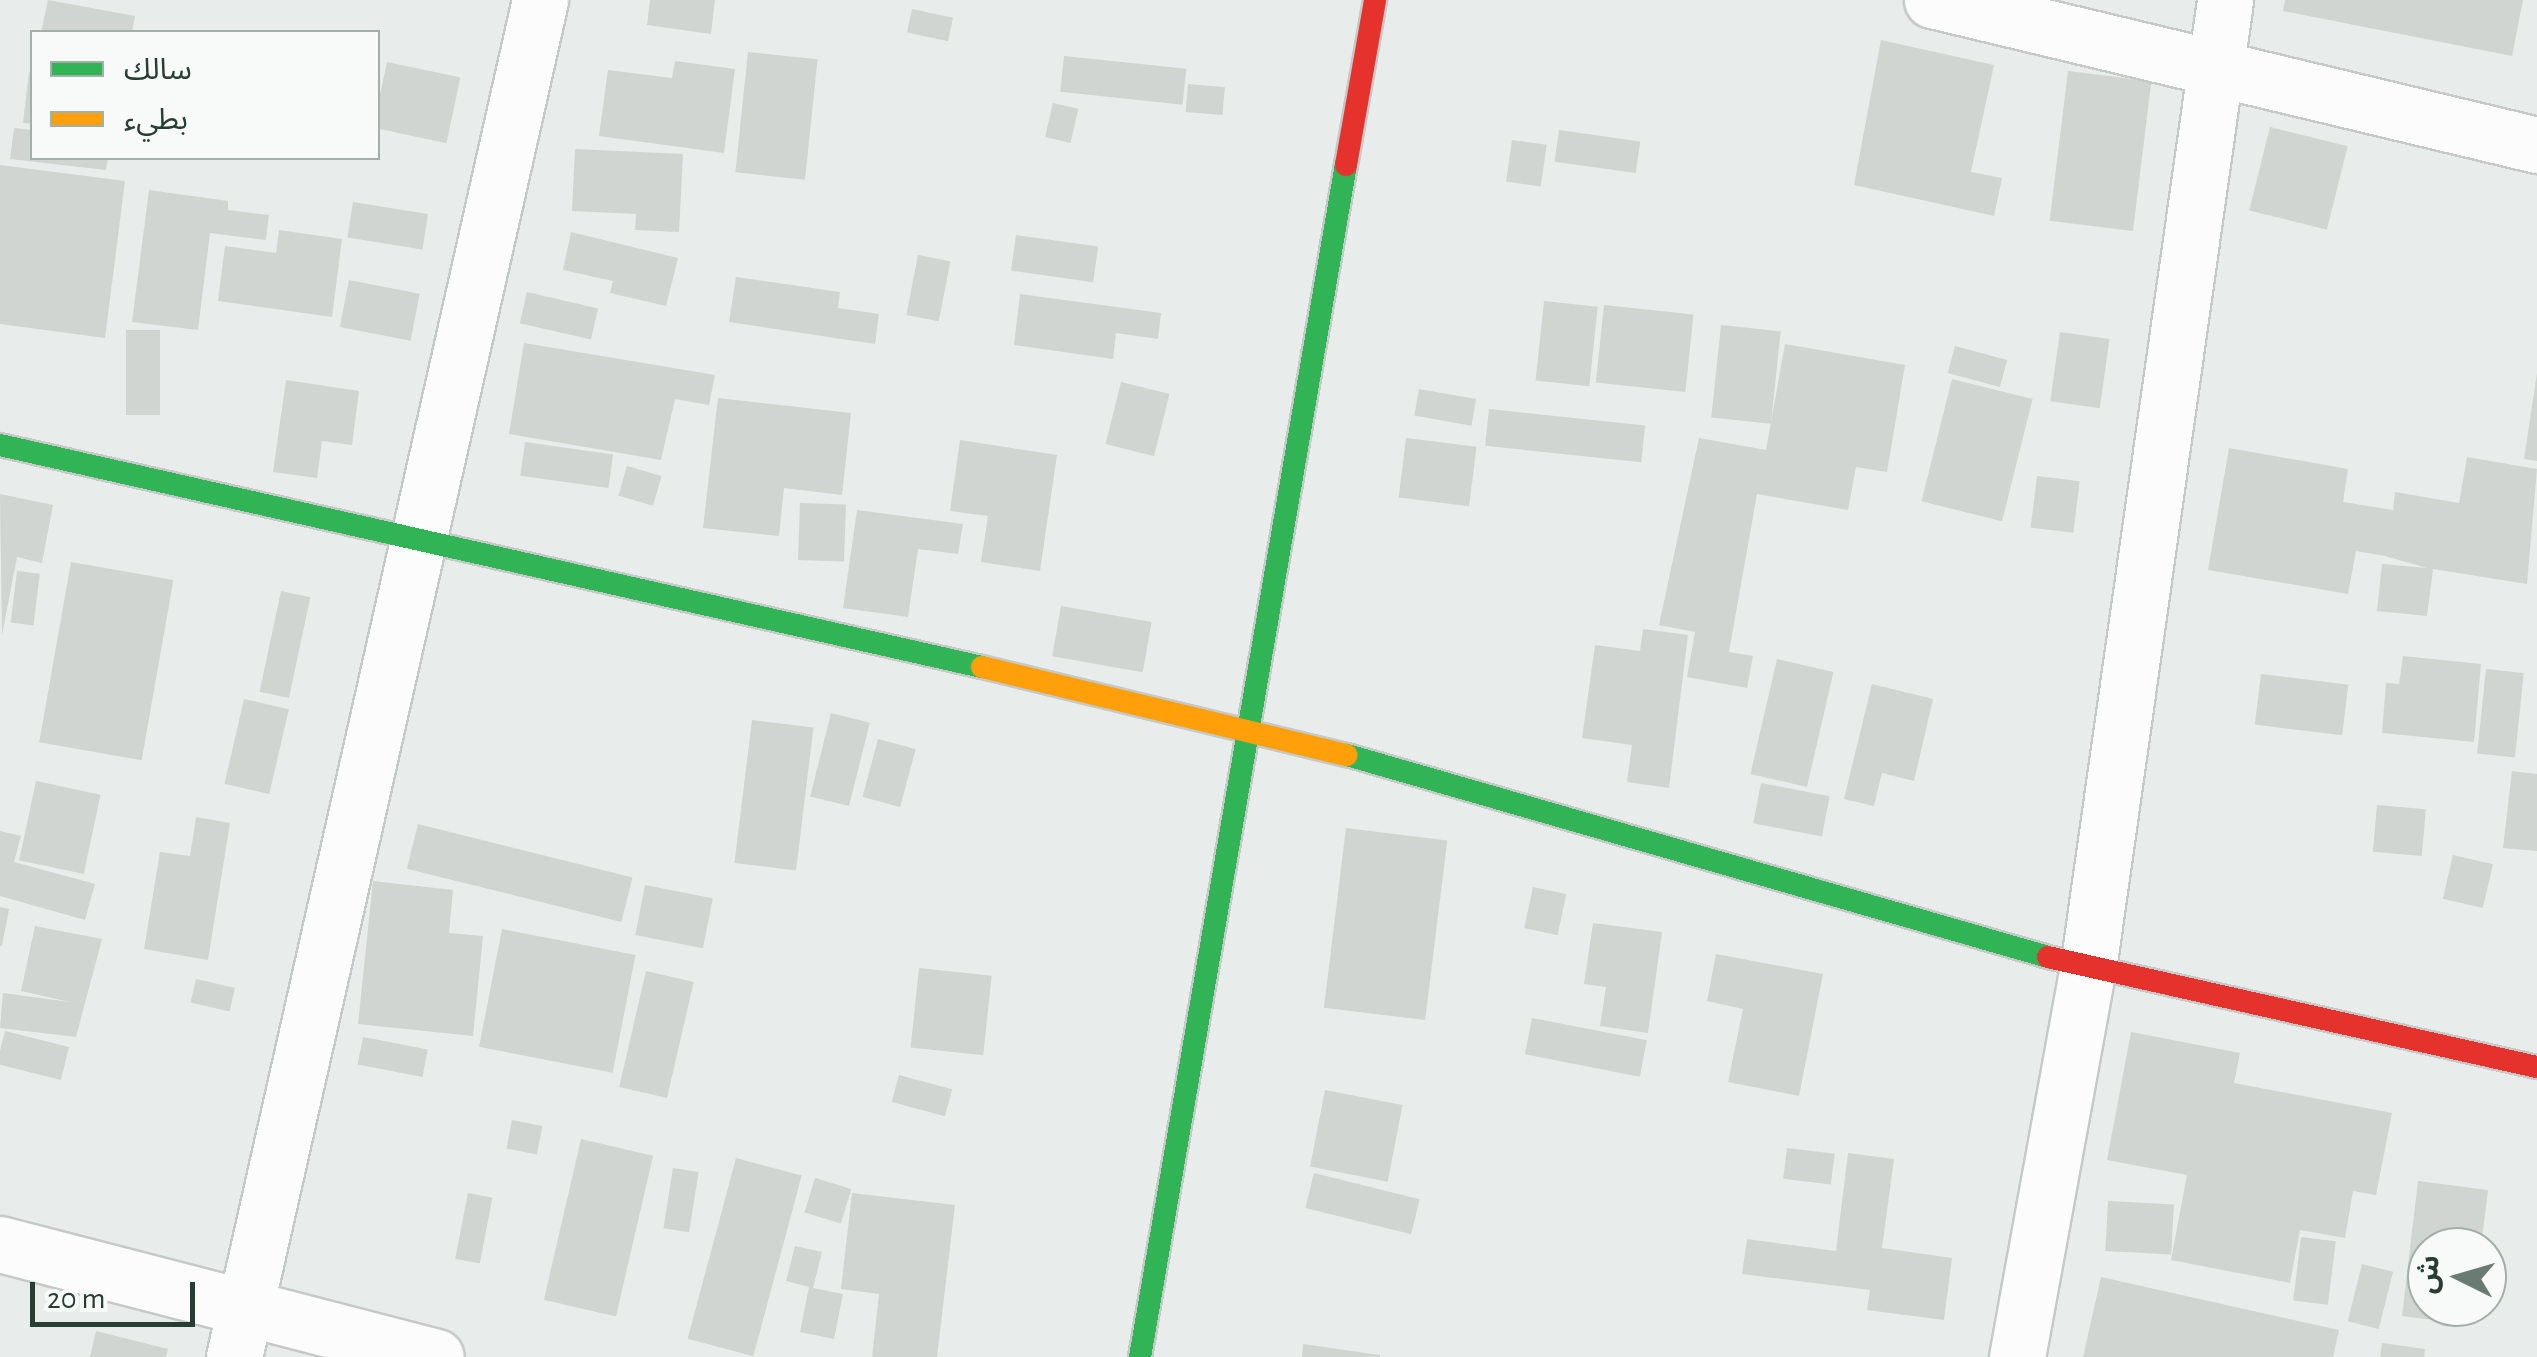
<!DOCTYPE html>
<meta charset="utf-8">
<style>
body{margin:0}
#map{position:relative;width:2537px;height:1357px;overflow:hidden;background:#e8ecea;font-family:"Alegreya Sans","Noto Sans Arabic",sans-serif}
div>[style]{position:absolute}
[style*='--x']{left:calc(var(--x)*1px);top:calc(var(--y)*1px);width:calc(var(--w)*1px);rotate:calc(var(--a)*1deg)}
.building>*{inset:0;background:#d0d5d2;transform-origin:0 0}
.roads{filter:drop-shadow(2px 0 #c5c9c7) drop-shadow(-2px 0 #c5c9c7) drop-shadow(0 2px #c5c9c7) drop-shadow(0 -2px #c5c9c7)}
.street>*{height:55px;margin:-27.5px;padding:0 27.5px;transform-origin:27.5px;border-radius:27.5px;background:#fcfcfc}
.fast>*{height:22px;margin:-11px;padding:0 11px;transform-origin:11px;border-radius:11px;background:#30b455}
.slow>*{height:22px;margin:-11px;padding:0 11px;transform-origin:11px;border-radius:11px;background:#ff9f0a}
.jam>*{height:22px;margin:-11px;padding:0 11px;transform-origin:11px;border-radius:11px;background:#e5322d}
span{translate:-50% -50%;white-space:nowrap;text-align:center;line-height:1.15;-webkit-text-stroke:10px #f7faf8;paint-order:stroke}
.legend{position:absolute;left:30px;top:30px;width:350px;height:130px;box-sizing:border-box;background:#f7faf8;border:2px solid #a3afa9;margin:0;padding:12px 18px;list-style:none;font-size:30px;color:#263e33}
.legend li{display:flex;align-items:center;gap:20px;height:50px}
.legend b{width:50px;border:2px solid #a3afa9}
.north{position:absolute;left:2407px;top:1227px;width:100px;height:100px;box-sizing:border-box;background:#f7faf8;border:2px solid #a3afa9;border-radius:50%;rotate:275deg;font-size:28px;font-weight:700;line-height:40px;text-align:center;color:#263e33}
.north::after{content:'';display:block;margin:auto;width:35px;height:45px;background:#6a7b73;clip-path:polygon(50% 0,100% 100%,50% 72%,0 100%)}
.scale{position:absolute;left:30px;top:1282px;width:165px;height:45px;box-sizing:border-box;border:5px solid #263e33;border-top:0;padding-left:12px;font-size:30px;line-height:35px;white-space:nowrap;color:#263e33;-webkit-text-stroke:8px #f7faf8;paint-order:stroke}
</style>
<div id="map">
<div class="building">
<div style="clip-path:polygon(48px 0,135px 16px,132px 32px,41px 32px)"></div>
<div style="clip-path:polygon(650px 0,715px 0,711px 34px,647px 25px)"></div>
<div style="clip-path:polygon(2285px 0,2523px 0,2512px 56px,2283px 11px)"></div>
<div style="left:912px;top:9px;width:42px;height:24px;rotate:12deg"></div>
<div style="clip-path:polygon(1881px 40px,1994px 65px,1971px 172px,2002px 178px,1994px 216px,1854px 185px)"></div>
<div style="left:748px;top:52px;width:70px;height:121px;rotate:6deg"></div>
<div style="left:1064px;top:56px;width:123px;height:36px;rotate:6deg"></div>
<div style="clip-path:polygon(675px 61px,735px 69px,724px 153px,599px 136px,608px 70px,672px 78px)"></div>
<div style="left:387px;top:62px;width:75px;height:67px;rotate:12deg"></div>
<div style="left:2068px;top:71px;width:84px;height:151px;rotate:7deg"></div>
<div style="clip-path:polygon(29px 72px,32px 73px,32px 124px,23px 123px)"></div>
<div style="left:1188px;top:84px;width:37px;height:28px;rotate:5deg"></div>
<div style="left:1053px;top:103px;width:26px;height:35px;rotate:13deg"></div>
<div style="left:2270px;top:127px;width:80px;height:86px;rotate:14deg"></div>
<div style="clip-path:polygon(14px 128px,32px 130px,32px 158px,108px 158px,106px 170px,10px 159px)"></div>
<div style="left:1559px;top:130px;width:82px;height:32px;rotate:8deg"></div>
<div style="left:1512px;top:140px;width:35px;height:42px;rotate:8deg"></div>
<div style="clip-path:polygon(575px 149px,683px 154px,679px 232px,635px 230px,636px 214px,572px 211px)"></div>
<div style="clip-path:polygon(0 165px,125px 181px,105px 338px,0 324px)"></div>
<div style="clip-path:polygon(149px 190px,228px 201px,228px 210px,269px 215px,266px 240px,210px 233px,198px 330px,132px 322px)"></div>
<div style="left:353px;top:202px;width:76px;height:36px;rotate:9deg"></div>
<div style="clip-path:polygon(279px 230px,342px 239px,332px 317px,218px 301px,225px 246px,276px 253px)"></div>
<div style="clip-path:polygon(571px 232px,678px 258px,666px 306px,610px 293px,613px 281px,563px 270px)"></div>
<div style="left:1016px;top:235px;width:83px;height:36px;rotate:8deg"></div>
<div style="left:918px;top:255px;width:33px;height:61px;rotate:11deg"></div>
<div style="clip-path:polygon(736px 277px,840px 292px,838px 308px,879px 314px,875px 344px,729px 322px)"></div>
<div style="left:349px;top:280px;width:72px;height:48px;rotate:11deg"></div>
<div style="left:527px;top:292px;width:73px;height:32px;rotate:13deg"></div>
<div style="clip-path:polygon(1020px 294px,1161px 313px,1158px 339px,1116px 333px,1113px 359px,1014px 345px)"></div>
<div style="left:1544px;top:301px;width:54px;height:80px;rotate:6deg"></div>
<div style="left:1604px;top:305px;width:90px;height:78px;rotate:6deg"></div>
<div style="left:1721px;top:325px;width:60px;height:93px;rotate:6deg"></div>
<div style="left:126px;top:330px;width:34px;height:85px"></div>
<div style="left:2060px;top:332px;width:50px;height:70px;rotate:8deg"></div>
<div style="clip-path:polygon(524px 343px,715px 375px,709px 405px,675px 399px,661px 460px,509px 434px)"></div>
<div style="clip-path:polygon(1785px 344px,1905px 365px,1887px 472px,1856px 467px,1848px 510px,1757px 494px,1729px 652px,1753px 656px,1747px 688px,1687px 677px,1695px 632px,1659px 625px,1699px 438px,1766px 450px)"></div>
<div style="left:1955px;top:346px;width:54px;height:28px;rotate:15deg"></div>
<div style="clip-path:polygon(2537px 373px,2537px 461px,2524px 459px)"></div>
<div style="left:1952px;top:379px;width:83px;height:126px;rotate:14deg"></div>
<div style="clip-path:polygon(286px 380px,359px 391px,352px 445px,322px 441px,317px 478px,273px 472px)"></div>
<div style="left:1121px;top:382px;width:50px;height:64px;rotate:14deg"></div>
<div style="left:1419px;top:389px;width:58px;height:27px;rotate:10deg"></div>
<div style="clip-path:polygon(718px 398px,851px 413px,842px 495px,784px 488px,779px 536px,703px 528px)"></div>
<div style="left:1489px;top:409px;width:157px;height:37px;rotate:6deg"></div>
<div style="left:1406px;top:438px;width:71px;height:60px;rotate:7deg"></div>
<div style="clip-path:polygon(960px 440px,1057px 455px,1040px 571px,981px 562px,988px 516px,950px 511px)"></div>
<div style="left:525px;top:442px;width:89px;height:34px;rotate:8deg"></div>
<div style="clip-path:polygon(2229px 448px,2348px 469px,2343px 502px,2393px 510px,2395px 492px,2459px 503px,2467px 457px,2537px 469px,2527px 584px,2433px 569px,2427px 616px,2377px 611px,2382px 564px,2427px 568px,2385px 556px,2356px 551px,2348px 594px,2208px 570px)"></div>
<div style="left:627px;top:466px;width:36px;height:31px;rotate:16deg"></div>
<div style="left:2037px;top:476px;width:43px;height:52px;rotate:7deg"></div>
<div style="clip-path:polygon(0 494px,53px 505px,42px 563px,17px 557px,2px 635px)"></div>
<div style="left:800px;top:503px;width:46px;height:57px;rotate:2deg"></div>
<div style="clip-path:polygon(857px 510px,963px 524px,958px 554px,918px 549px,908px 617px,843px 608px)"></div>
<div style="left:71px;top:562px;width:104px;height:183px;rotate:10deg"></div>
<div style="left:17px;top:571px;width:23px;height:52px;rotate:7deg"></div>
<div style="left:281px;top:591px;width:30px;height:103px;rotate:12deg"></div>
<div style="left:1061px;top:606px;width:92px;height:51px;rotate:10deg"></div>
<div style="clip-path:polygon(1643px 629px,1688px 635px,1669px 788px,1627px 782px,1632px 745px,1582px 738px,1595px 645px,1640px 651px)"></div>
<div style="clip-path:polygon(2403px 656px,2481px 664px,2474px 742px,2382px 733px,2386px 683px,2399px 684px)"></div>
<div style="left:1777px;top:659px;width:58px;height:118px;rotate:13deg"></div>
<div style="left:2486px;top:669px;width:38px;height:85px;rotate:6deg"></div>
<div style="left:2261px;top:674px;width:88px;height:51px;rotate:7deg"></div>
<div style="clip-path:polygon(1872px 684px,1933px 699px,1914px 781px,1882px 773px,1874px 806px,1844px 799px)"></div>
<div style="left:244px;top:699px;width:46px;height:87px;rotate:13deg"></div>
<div style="left:831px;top:713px;width:40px;height:86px;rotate:14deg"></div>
<div style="left:752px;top:720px;width:62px;height:144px;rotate:7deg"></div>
<div style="left:878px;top:739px;width:39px;height:60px;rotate:15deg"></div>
<div style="clip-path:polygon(2512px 771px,2537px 774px,2537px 851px,2503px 848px)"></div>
<div style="left:36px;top:781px;width:66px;height:81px;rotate:12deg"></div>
<div style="left:1761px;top:783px;width:70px;height:41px;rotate:11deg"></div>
<div style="left:2377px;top:805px;width:49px;height:47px;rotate:5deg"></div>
<div style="clip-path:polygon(196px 817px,230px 823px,208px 960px,144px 949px,160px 852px,190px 856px)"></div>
<div style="left:418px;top:824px;width:221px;height:46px;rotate:14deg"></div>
<div style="left:1346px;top:828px;width:102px;height:181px;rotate:7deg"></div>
<div style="clip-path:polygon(0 831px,21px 836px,14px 862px,95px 884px,85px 920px,0 896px)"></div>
<div style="left:2453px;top:855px;width:41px;height:45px;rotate:13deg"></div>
<div style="clip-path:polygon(373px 881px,453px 890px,449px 933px,483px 936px,473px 1036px,358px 1024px)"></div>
<div style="left:645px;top:885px;width:69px;height:51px;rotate:11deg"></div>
<div style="left:1533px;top:887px;width:34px;height:42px;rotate:12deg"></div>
<div style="clip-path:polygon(0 907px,9px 909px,2px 946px,0 946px)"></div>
<div style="clip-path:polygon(1593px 923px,1662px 932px,1648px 1033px,1600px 1026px,1606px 987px,1584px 984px)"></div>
<div style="clip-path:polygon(35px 926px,102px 939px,76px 1037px,0 1028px,3px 993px,70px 1002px,21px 991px)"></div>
<div style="left:502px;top:929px;width:136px;height:120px;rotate:11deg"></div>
<div style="clip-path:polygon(1716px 954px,1823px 974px,1799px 1096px,1728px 1082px,1743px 1009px,1707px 1001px)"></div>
<div style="left:919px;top:968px;width:73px;height:80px;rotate:6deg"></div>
<div style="left:646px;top:971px;width:49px;height:119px;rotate:13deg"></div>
<div style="left:196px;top:979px;width:40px;height:24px;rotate:13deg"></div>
<div style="left:1532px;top:1018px;width:117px;height:37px;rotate:11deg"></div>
<div style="left:5px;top:1031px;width:66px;height:34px;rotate:14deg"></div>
<div style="clip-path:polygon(2131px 1032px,2240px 1053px,2234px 1083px,2392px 1113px,2376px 1195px,2353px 1191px,2345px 1238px,2300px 1230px,2290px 1283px,2171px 1260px,2187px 1175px,2107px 1160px)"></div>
<div style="left:363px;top:1037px;width:66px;height:28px;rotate:11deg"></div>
<div style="left:899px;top:1075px;width:55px;height:28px;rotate:15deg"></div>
<div style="left:1325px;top:1090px;width:79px;height:78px;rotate:11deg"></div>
<div style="left:512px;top:1120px;width:31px;height:29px;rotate:11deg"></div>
<div style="left:581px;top:1139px;width:74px;height:165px;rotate:13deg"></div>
<div style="left:1787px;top:1148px;width:48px;height:31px;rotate:7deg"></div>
<div style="clip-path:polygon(1848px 1153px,1894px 1159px,1882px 1248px,1952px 1258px,1944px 1320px,1867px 1310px,1870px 1290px,1742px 1274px,1747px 1239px,1836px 1251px)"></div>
<div style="left:736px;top:1158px;width:68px;height:187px;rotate:15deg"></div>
<div style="left:673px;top:1168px;width:26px;height:61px;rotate:9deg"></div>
<div style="left:1314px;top:1173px;width:109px;height:36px;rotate:14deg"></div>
<div style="left:815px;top:1178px;width:38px;height:36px;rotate:17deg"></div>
<div style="clip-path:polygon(2418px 1181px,2488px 1190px,2481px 1247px,2427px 1247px,2427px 1307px,2474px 1307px,2472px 1325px,2402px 1316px)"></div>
<div style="left:468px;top:1193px;width:25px;height:67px;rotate:11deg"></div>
<div style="clip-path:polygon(852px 1193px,955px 1205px,937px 1357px,872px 1357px,879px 1294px,841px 1289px)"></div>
<div style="left:2108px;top:1201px;width:66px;height:50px;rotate:3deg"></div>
<div style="left:2301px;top:1237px;width:35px;height:64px;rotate:7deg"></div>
<div style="clip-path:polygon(795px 1246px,822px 1252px,813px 1288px,843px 1294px,834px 1339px,800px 1332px,809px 1287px,786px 1281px)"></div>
<div style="left:2362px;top:1264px;width:32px;height:59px;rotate:14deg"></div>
<div style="clip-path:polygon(2101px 1277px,2339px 1330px,2333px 1357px,2083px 1357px)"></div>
<div style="clip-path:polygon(96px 1331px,168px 1349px,166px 1357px,90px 1357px)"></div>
<div style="clip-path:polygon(2382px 1343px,2425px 1349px,2424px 1357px,2380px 1357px)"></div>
<div style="clip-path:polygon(1303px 1344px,1380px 1355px,1380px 1357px,1302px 1357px)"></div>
</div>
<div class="roads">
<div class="street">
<div style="--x:1932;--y:0;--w:622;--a:13.48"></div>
<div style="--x:0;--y:1244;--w:450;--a:14.5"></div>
<div style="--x:234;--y:1357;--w:1391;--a:-77.29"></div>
<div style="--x:2017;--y:1357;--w:395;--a:-79.7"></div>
<div style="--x:2088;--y:968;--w:978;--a:-81.94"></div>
</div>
<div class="fast">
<div style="--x:0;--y:445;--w:1007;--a:12.74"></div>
<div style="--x:1347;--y:755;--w:730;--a:16.07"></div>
<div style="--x:1140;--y:1357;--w:1210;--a:-80.2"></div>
</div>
<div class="slow">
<div style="--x:982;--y:667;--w:375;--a:13.6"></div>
</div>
<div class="jam">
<div style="--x:1346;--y:165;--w:168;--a:-80"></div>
<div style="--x:2048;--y:957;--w:501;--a:12.68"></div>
</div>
</div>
<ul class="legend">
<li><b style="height:12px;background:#30b455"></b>سالك</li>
<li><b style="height:12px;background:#ff9f0a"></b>بطيء</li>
</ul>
<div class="north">ش</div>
<div class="scale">20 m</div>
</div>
